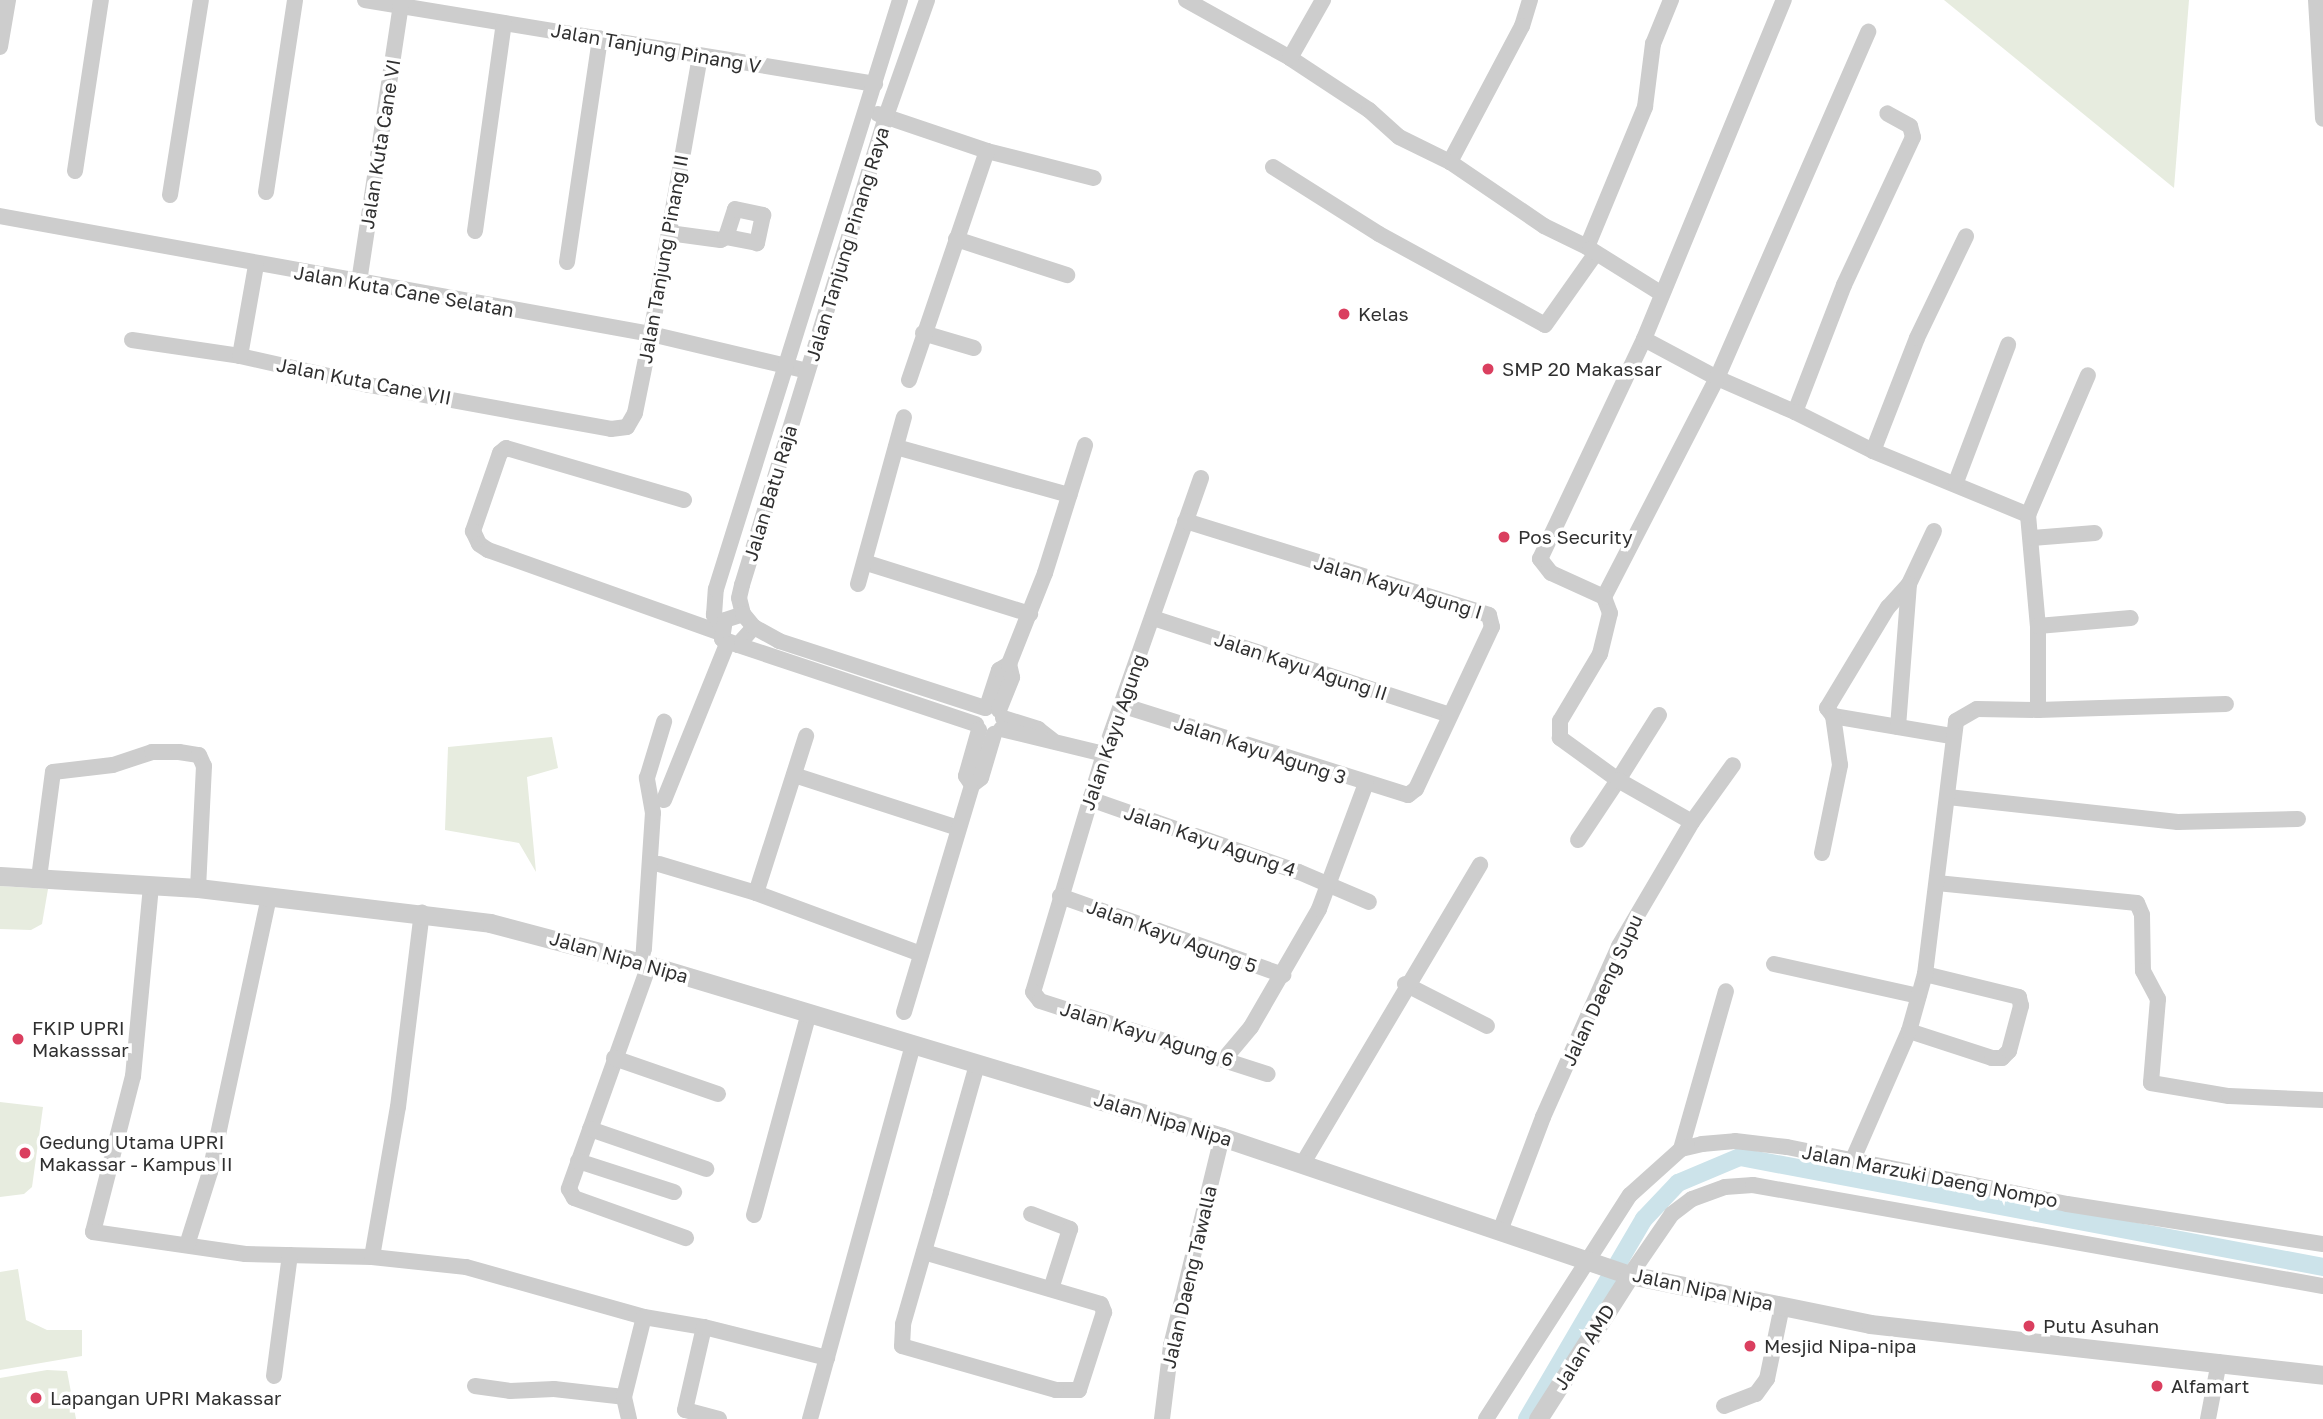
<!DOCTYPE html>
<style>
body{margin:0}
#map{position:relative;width:2323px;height:1419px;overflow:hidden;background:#fff;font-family:"Golos Text",sans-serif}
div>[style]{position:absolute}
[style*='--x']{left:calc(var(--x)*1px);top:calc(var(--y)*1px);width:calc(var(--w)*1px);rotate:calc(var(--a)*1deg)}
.green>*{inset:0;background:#e7ecdf}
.canal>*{height:18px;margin:-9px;padding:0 9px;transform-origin:9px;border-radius:9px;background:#cce3ea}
.minor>*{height:16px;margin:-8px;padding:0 8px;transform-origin:8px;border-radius:8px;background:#cdcdcd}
.tertiary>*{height:19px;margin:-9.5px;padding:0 9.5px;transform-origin:9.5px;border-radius:9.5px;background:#cdcdcd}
.dots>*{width:19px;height:19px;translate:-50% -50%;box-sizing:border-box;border:4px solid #fff;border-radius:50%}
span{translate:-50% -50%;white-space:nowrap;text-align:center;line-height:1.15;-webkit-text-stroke:7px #fff;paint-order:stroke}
.street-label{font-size:19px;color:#303030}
.poi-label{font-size:19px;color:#303030}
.left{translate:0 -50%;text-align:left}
</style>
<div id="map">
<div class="green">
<div style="clip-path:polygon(1944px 0,2189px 0,2174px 188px)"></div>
<div style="clip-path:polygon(552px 737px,558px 768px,527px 777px,536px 872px,519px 843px,445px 830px,448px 747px)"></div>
<div style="clip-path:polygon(0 886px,48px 889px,42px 924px,31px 930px,0 929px)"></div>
<div style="clip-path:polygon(0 1102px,43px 1107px,32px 1187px,24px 1194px,0 1197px)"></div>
<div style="clip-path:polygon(18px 1269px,26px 1320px,47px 1330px,82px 1330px,82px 1356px,0 1370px,0 1272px)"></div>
<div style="clip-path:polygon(47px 1370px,67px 1371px,76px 1419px,0 1419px,0 1378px)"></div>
</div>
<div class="canal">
<div style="--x:1527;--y:1419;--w:232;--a:-59.7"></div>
<div style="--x:1644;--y:1219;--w:50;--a:-46.6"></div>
<div style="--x:1678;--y:1183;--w:67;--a:-22.8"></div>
<div style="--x:1740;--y:1157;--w:593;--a:10.68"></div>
</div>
<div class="minor">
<div style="--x:365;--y:0;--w:517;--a:9.35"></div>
<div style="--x:1186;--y:0;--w:119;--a:29.1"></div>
<div style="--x:1290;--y:58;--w:95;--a:33.4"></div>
<div style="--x:1369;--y:110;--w:40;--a:42"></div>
<div style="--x:1399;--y:137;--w:57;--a:26.1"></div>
<div style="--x:1530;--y:0;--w:27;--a:107"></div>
<div style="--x:1522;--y:26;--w:154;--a:117.9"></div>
<div style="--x:1450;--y:162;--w:114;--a:34.2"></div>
<div style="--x:1544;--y:226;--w:48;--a:26"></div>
<div style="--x:1587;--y:247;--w:152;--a:-67.5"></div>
<div style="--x:1645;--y:107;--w:64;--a:-82.8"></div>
<div style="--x:1653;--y:44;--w:48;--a:-67.8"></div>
<div style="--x:2316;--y:0;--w:119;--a:86.6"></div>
<div style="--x:0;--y:47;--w:48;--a:-80.3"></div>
<div style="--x:1290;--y:58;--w:67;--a:-60.4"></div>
<div style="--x:878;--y:114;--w:115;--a:18.7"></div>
<div style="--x:987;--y:151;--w:110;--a:14.2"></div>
<div style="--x:1273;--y:167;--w:125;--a:32.3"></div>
<div style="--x:1379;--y:234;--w:189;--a:28.7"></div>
<div style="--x:1545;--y:325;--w:88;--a:-54.7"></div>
<div style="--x:75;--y:171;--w:173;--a:-81.4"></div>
<div style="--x:266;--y:192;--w:194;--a:-81.4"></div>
<div style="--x:170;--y:195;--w:197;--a:-81"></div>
<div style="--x:0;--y:216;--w:662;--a:10.27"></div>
<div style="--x:651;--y:334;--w:160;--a:13.3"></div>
<div style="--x:475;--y:231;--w:210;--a:-82.1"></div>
<div style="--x:669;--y:233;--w:52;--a:7.7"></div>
<div style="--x:721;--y:240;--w:6;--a:-31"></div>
<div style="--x:726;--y:237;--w:29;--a:-72"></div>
<div style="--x:735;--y:209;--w:29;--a:12"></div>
<div style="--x:763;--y:215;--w:29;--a:102"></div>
<div style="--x:757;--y:243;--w:32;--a:-169"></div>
<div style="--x:956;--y:239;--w:117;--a:18"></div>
<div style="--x:1590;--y:249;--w:85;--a:32"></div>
<div style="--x:567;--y:262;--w:226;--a:-81.6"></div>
<div style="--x:359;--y:282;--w:280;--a:-81.4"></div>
<div style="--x:923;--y:333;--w:53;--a:16.4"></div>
<div style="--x:1644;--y:339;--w:83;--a:28.1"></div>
<div style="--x:1717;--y:378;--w:85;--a:23.6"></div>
<div style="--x:1795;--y:412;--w:136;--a:-68.9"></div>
<div style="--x:1844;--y:285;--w:163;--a:-65"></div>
<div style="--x:1913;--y:137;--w:11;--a:-105"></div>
<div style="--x:1910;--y:126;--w:26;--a:-151"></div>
<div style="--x:132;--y:340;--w:109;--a:8.4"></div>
<div style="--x:240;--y:356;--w:132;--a:12.7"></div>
<div style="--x:369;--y:385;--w:246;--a:10.3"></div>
<div style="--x:611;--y:429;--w:16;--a:-7"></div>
<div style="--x:627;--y:427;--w:16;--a:-60"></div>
<div style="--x:635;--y:413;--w:81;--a:-78.6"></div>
<div style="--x:651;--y:334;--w:282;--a:-80"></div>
<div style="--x:240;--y:356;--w:92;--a:-80"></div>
<div style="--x:909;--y:380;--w:242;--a:-71.2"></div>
<div style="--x:1795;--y:412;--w:87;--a:26.6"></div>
<div style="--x:1873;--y:451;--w:168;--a:22.4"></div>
<div style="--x:2028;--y:515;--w:111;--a:84.9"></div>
<div style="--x:896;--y:447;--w:180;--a:15.5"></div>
<div style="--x:1873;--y:451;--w:121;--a:-68.7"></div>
<div style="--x:1917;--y:338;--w:113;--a:-64.3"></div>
<div style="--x:1201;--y:478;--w:293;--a:109.4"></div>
<div style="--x:1104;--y:754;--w:248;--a:106.6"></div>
<div style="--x:1033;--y:992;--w:11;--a:52"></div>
<div style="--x:1040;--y:1001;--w:239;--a:17.8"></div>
<div style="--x:1956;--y:482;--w:147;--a:-69.2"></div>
<div style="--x:684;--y:500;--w:185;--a:-163.7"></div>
<div style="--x:506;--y:448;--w:8;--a:140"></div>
<div style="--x:500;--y:453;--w:83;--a:109.1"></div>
<div style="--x:473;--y:531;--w:14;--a:65"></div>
<div style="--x:479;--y:544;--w:11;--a:34"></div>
<div style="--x:488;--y:550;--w:247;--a:19.6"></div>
<div style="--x:2028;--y:515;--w:152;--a:-66.8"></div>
<div style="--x:1934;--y:531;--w:59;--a:115.3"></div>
<div style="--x:1909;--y:584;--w:31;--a:132"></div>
<div style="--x:1888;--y:607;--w:118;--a:121.1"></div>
<div style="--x:1827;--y:708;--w:10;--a:53"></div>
<div style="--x:1833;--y:716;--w:120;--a:9.6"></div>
<div style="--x:2032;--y:538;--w:63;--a:-4.5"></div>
<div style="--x:867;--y:563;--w:171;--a:17.4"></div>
<div style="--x:858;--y:584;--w:173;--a:-74.6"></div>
<div style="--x:1604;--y:597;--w:246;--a:-62.7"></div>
<div style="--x:1717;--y:378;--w:378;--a:-66.4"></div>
<div style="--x:743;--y:614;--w:16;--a:-104"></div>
<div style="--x:739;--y:598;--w:13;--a:-77"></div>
<div style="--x:742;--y:585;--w:491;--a:-72.9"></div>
<div style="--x:886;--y:116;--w:123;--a:-70.5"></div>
<div style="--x:1153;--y:618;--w:312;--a:18.1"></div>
<div style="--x:722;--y:626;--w:14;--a:-126"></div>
<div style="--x:714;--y:615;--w:26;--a:-86"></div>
<div style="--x:716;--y:589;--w:617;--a:-72.65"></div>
<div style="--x:754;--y:627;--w:24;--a:132"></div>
<div style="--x:738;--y:645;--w:17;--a:-159"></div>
<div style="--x:722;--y:639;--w:19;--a:-81"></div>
<div style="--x:725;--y:620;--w:19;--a:-18"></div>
<div style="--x:743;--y:614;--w:17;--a:50"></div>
<div style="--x:754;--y:627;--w:29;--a:29"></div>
<div style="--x:779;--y:641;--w:217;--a:18"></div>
<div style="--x:738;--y:645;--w:251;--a:18.4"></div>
<div style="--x:1121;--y:705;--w:301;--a:17.4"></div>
<div style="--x:1408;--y:795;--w:10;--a:-37"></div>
<div style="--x:1416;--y:789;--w:179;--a:-64.9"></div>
<div style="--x:1492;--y:627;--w:12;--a:-104"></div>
<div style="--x:1489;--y:615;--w:318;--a:-162.8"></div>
<div style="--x:987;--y:707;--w:39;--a:-72"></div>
<div style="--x:999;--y:670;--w:12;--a:-31"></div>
<div style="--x:999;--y:710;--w:35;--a:-68"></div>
<div style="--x:1012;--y:677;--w:13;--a:-103"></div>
<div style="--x:1009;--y:664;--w:98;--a:-68.4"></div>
<div style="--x:1045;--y:573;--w:134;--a:-72.6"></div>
<div style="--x:2038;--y:710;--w:188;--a:-1.8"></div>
<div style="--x:1659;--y:715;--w:77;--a:122.2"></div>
<div style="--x:1618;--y:780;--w:72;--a:-144.1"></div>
<div style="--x:1560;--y:738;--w:17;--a:-90"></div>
<div style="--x:1560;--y:721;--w:78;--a:-59.2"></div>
<div style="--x:1600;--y:654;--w:42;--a:-76.3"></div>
<div style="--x:1610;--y:613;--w:17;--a:-111"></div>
<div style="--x:1604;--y:597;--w:58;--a:-155.6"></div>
<div style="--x:1551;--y:573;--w:18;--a:-128"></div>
<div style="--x:1540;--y:559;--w:243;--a:-64.7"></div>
<div style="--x:1644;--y:339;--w:367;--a:-67.6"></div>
<div style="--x:1003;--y:718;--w:37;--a:17"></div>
<div style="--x:1038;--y:729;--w:18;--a:38"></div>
<div style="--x:1898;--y:727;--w:143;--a:-85.6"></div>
<div style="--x:1001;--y:729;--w:106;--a:13.6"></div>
<div style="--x:794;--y:775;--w:172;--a:17.9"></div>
<div style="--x:972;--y:785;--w:11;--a:-124"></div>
<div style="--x:966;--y:776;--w:48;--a:-74.2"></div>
<div style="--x:1948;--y:797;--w:231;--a:6.2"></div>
<div style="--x:2178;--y:822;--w:120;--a:-1.4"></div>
<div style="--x:1090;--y:799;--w:221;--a:19.3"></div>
<div style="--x:1299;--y:872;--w:76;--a:23.2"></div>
<div style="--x:664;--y:800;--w:168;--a:-68"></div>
<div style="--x:1578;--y:840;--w:72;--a:-56.3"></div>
<div style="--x:1618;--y:780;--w:85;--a:29.6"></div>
<div style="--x:1822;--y:853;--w:90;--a:-78.4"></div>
<div style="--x:1840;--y:765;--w:49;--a:-98.1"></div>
<div style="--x:659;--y:864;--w:101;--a:16.6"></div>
<div style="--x:756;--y:893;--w:173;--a:20.3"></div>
<div style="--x:39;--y:878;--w:107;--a:-82.5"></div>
<div style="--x:53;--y:772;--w:60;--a:-6.7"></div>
<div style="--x:113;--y:765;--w:41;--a:-18.4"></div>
<div style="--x:152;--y:752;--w:27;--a:0"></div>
<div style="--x:179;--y:752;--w:20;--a:9"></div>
<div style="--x:199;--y:755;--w:12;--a:66"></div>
<div style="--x:204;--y:766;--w:122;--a:92.8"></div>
<div style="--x:1937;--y:883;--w:201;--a:5.7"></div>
<div style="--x:2137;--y:903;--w:13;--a:67"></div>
<div style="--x:2142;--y:915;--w:56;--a:89"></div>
<div style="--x:2143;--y:971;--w:32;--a:62"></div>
<div style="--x:2158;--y:999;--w:84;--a:94.8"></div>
<div style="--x:2151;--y:1083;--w:79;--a:9.5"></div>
<div style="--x:2229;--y:1096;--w:94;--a:2.4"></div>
<div style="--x:151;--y:886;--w:191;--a:95.4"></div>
<div style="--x:133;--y:1076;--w:161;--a:104.4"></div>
<div style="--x:93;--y:1232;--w:154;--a:8.2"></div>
<div style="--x:245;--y:1254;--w:127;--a:1.4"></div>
<div style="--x:372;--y:1257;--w:95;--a:6.1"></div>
<div style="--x:466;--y:1267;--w:185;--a:15.7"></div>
<div style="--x:644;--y:1317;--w:61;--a:9.5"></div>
<div style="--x:756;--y:893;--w:165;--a:-72.3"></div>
<div style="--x:1060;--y:896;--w:237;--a:19.5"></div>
<div style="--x:643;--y:963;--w:150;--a:-86.2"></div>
<div style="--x:653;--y:813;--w:36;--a:-100"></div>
<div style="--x:647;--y:778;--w:59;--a:-73.1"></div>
<div style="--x:1774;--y:964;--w:148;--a:12.5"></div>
<div style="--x:649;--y:965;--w:238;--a:109.7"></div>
<div style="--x:569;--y:1189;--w:10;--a:61"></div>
<div style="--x:574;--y:1198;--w:119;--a:19.7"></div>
<div style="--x:1405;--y:984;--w:92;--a:27.1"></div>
<div style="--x:904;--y:1012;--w:237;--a:-73.3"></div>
<div style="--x:972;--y:785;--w:11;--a:-38"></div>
<div style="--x:981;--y:778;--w:46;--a:-73.5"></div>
<div style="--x:1909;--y:1031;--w:87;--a:18"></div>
<div style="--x:1992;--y:1058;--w:10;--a:0"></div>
<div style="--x:2002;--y:1058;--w:10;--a:-45"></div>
<div style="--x:2009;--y:1051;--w:47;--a:-75.1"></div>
<div style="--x:2021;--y:1006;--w:9;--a:-103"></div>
<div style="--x:2019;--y:997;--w:97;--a:-166.3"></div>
<div style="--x:614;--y:1058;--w:110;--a:19.1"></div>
<div style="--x:1225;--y:1058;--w:40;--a:-50"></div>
<div style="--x:1251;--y:1027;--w:136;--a:-60"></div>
<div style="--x:1319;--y:909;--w:134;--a:-69.5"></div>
<div style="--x:590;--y:1129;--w:123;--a:19"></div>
<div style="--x:1681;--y:1149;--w:164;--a:-74.1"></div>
<div style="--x:1853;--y:1159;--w:140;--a:-66.4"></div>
<div style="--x:1909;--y:1031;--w:59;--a:-74.3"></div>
<div style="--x:1925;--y:974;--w:255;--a:-83"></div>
<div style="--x:1956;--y:721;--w:24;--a:-30"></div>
<div style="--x:1977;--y:709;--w:61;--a:0.9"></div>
<div style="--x:2038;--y:710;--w:84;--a:-90"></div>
<div style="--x:2038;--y:626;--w:93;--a:-4.9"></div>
<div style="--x:578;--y:1161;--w:101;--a:17.9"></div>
<div style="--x:1303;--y:1163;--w:347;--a:-59.3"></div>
<div style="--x:1031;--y:1214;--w:42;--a:21"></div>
<div style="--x:1070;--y:1229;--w:63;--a:107.6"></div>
<div style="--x:754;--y:1215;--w:209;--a:-74.8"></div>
<div style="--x:1500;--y:1231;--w:122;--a:-69.3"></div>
<div style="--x:1543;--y:1117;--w:187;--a:-66"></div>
<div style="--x:1619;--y:946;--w:144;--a:-59.5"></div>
<div style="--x:1692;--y:822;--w:70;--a:-54.3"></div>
<div style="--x:187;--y:1245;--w:77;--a:-72.5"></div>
<div style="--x:210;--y:1172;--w:282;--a:-77.9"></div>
<div style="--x:924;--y:1252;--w:184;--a:16.4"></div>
<div style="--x:1101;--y:1304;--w:9;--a:69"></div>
<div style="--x:1104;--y:1312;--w:82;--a:107.8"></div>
<div style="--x:1079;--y:1390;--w:23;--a:180"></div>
<div style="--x:1056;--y:1390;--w:160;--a:-164.1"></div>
<div style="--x:902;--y:1346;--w:22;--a:-87"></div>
<div style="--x:903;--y:1324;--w:137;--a:-73.9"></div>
<div style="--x:941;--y:1192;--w:132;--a:-74.2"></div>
<div style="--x:372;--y:1257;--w:152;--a:-80.2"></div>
<div style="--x:398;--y:1107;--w:196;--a:-83"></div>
<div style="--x:1630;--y:1275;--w:74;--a:-55.5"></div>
<div style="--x:1672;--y:1214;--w:25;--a:-37"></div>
<div style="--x:1692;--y:1199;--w:35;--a:-20"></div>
<div style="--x:1725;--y:1187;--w:28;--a:-4"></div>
<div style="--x:1753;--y:1185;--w:579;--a:10.05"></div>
<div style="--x:274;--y:1376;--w:122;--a:-82.5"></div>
<div style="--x:475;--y:1386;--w:35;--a:8"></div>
<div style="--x:510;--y:1391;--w:44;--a:-2.6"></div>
<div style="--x:554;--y:1389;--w:70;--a:6.5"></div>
<div style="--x:1724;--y:1406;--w:34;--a:-21"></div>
<div style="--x:1756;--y:1394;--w:19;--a:-54"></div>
<div style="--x:1767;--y:1379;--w:75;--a:-78.4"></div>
<div style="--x:629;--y:1419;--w:23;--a:-103"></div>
<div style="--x:624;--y:1397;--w:82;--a:-76"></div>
<div style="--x:719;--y:1419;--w:35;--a:-165"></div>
<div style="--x:685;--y:1410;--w:85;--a:-77.1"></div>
<div style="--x:704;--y:1327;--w:127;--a:14.1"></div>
<div style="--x:810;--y:1419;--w:389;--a:-74.6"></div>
<div style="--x:1162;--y:1419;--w:74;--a:-83"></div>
<div style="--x:1171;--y:1346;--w:215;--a:-76.3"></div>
<div style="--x:1486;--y:1419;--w:266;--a:-57.3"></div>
<div style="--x:1630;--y:1195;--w:69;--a:-42"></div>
<div style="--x:1681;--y:1149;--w:22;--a:-13"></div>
<div style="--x:1702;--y:1144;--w:33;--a:-5"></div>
<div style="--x:1735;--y:1141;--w:52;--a:6.6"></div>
<div style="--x:1787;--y:1147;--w:286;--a:11.5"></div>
<div style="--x:2067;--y:1204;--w:259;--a:8.9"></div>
<div style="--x:2208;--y:1419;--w:58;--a:-79.1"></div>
</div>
<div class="tertiary">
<div style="--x:0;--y:876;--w:198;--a:3.5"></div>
<div style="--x:198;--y:888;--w:294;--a:6.8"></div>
<div style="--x:490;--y:923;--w:164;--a:14.8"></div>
<div style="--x:649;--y:965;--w:598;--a:16.71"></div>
<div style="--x:1222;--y:1137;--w:431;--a:18.7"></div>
<div style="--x:1630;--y:1275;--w:245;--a:11.5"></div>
<div style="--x:1870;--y:1324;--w:456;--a:6.4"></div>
<div style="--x:1538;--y:1419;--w:171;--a:-57.4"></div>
</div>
<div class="dots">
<div style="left:1344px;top:314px;background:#da3f5f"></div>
<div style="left:1488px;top:369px;background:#da3f5f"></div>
<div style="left:1504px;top:537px;background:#da3f5f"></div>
<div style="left:18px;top:1039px;background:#da3f5f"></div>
<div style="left:25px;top:1153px;background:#da3f5f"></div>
<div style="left:2029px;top:1326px;background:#da3f5f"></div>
<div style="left:1750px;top:1346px;background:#da3f5f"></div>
<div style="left:2157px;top:1386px;background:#da3f5f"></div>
<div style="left:36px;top:1398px;background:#da3f5f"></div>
</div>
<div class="street-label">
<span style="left:656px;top:48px;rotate:10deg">Jalan Tanjung Pinang V</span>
<span style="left:380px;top:144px;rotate:-81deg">Jalan Kuta Cane VI</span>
<span style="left:847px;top:244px;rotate:-73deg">Jalan Tanjung Pinang Raya</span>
<span style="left:663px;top:259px;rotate:-80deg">Jalan Tanjung Pinang II</span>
<span style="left:404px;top:291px;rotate:10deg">Jalan Kuta Cane Selatan</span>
<span style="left:364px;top:381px;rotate:11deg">Jalan Kuta Cane VII</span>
<span style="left:770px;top:493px;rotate:-73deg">Jalan Batu Raja</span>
<span style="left:1398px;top:587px;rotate:17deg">Jalan Kayu Agung I</span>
<span style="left:1301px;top:666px;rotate:18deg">Jalan Kayu Agung II</span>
<span style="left:1113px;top:732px;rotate:-71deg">Jalan Kayu Agung</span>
<span style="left:1260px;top:750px;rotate:18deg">Jalan Kayu Agung 3</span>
<span style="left:1210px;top:841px;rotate:19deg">Jalan Kayu Agung 4</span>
<span style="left:1172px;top:936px;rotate:20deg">Jalan Kayu Agung 5</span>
<span style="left:619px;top:957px;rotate:16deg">Jalan Nipa Nipa</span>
<span style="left:1602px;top:990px;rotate:-65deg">Jalan Daeng Supu</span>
<span style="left:1147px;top:1034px;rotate:17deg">Jalan Kayu Agung 6</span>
<span style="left:1163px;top:1119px;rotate:17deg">Jalan Nipa Nipa</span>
<span style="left:1930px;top:1176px;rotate:11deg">Jalan Marzuki Daeng Nompo</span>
<span style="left:1189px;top:1277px;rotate:-77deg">Jalan Daeng Tawalla</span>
<span style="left:1703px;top:1289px;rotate:12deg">Jalan Nipa Nipa</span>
<span style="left:1584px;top:1347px;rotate:-58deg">Jalan AMD</span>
</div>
<div class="poi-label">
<span class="left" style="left:1358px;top:314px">Kelas</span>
<span class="left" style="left:1502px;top:369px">SMP 20 Makassar</span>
<span class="left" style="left:1518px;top:537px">Pos Security</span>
<span class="left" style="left:32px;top:1039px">FKIP UPRI<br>Makasssar</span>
<span class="left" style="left:39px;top:1153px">Gedung Utama UPRI<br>Makassar - Kampus II</span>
<span class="left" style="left:2043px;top:1326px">Putu Asuhan</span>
<span class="left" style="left:1764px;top:1346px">Mesjid Nipa-nipa</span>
<span class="left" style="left:2171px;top:1386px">Alfamart</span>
<span class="left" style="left:50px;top:1398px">Lapangan UPRI Makassar</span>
</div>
</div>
